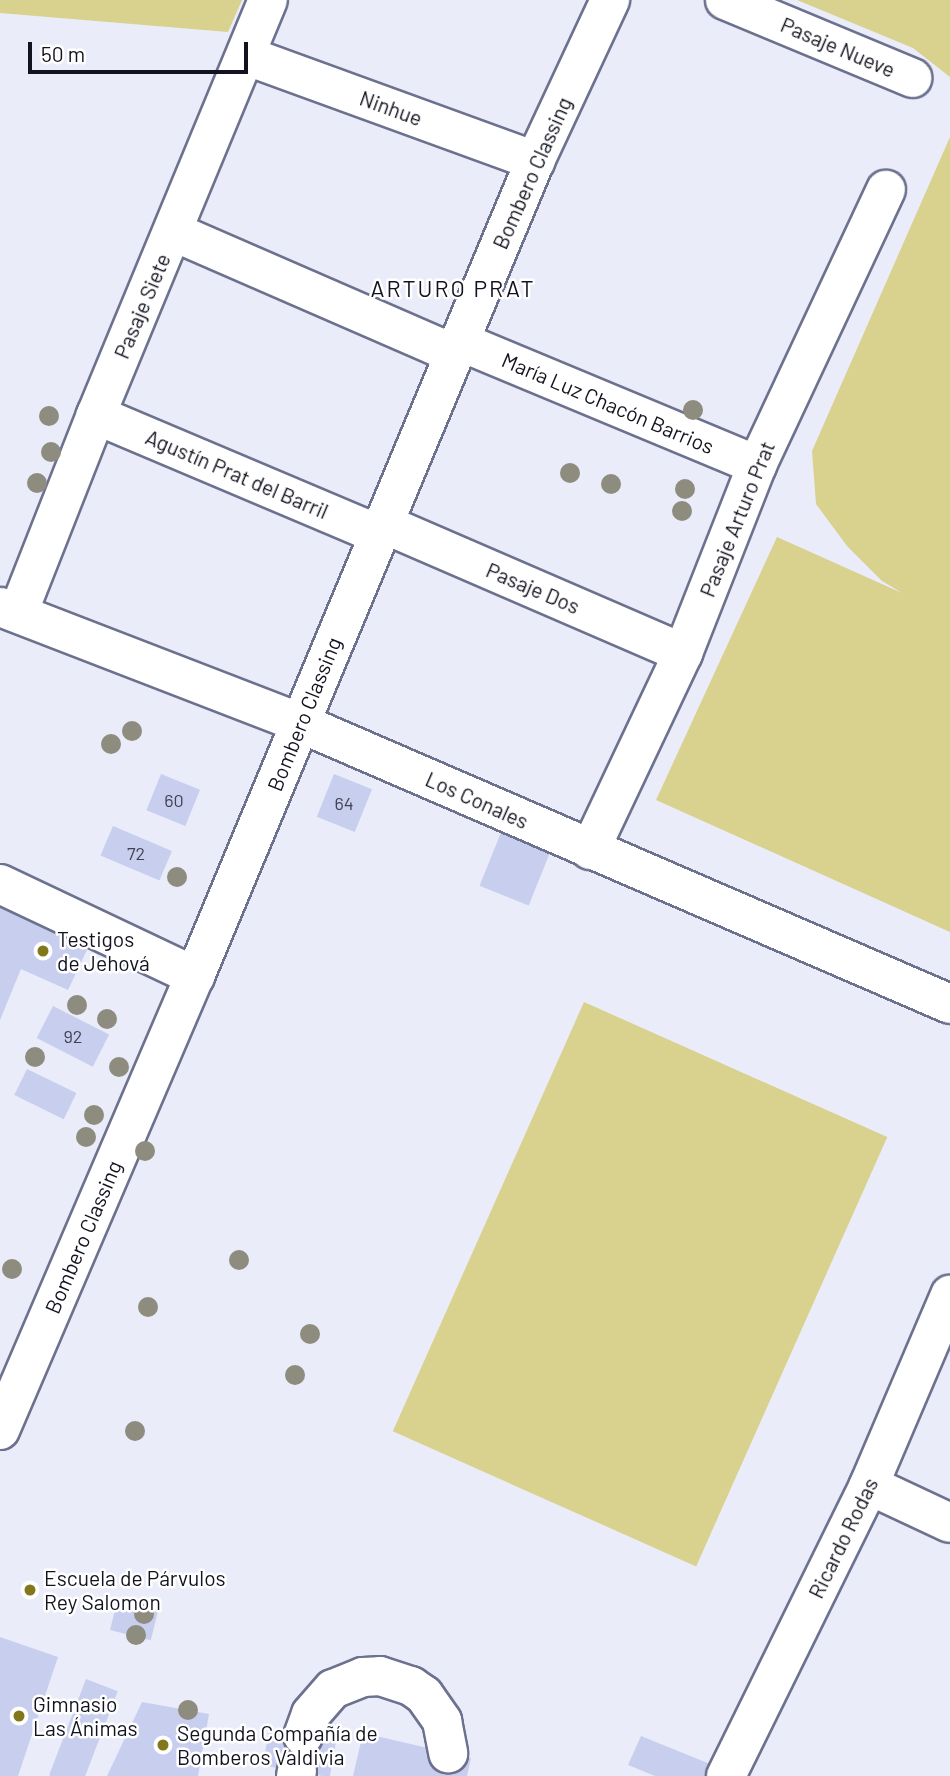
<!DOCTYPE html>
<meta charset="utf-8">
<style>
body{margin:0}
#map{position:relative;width:950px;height:1776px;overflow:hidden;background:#eaecfa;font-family:Barlow,sans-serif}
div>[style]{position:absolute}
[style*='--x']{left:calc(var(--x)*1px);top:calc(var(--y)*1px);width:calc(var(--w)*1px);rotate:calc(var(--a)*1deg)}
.green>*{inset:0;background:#d9d18e;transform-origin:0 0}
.building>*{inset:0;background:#c8ceee;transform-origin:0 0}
.roads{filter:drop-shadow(2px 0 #6c718e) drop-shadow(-2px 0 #6c718e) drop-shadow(0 2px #6c718e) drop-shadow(0 -2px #6c718e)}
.minor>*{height:38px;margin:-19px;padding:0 19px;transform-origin:19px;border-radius:19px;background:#fff}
.trees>*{width:20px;height:20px;margin:-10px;border-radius:50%;background:#8e8c7e}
.dots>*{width:19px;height:19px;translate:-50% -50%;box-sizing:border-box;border:4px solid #fff;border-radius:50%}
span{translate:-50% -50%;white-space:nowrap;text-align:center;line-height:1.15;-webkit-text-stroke:5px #fff;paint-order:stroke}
.number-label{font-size:18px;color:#404252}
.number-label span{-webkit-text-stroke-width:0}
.street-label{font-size:21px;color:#12131e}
.poi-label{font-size:21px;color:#12131e}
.left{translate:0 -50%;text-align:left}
.neighbourhood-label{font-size:23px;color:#12131e;letter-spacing:2px}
.scale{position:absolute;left:28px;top:42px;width:220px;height:32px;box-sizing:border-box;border:4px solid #12131e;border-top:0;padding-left:9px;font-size:21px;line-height:24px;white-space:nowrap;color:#12131e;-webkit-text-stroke:5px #fff;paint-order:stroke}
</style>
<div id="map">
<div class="green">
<div style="clip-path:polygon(0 0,242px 0,228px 32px,0 13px)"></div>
<div style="clip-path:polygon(797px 0,950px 0,950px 77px,913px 48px)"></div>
<div style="clip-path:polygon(950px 137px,950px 932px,656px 800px,777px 537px,902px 593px,882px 581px,847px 546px,816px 504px,812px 451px)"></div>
<div style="left:584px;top:1002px;width:332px;height:470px;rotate:24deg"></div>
</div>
<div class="building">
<div style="left:161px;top:774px;width:42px;height:39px;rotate:22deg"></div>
<div style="left:334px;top:774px;width:41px;height:46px;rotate:22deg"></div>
<div style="left:113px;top:826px;width:64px;height:32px;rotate:23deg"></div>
<div style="left:502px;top:830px;width:53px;height:60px;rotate:22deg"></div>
<div style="clip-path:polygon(0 890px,95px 933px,68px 990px,21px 969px,0 1020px)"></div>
<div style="left:53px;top:1006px;width:63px;height:36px;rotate:27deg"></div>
<div style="left:27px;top:1069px;width:55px;height:29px;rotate:26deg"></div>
<div style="left:118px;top:1598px;width:42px;height:33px;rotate:14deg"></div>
<div style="clip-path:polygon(0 1637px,58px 1657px,18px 1776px,0 1776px)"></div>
<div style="left:86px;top:1679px;width:34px;height:103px;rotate:21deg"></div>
<div style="clip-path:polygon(142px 1702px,209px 1714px,198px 1776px,107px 1776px)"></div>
<div style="left:269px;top:1730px;width:68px;height:36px;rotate:10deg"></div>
<div style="clip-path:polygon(363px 1733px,471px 1758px,467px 1776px,353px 1776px)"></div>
<div style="clip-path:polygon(641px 1736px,710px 1764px,705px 1776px,655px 1776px,628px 1765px)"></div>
</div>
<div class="roads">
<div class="minor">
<div style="--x:725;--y:0;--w:203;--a:22.6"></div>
<div style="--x:247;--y:56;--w:307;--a:20"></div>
<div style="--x:174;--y:232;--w:306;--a:23.5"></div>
<div style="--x:459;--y:341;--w:323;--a:22.6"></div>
<div style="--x:96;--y:415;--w:306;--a:22.9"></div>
<div style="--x:382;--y:523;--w:328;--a:23.4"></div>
<div style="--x:0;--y:607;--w:322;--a:21.1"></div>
<div style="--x:300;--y:723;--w:708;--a:23.38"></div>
<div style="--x:18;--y:613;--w:213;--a:-68.5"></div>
<div style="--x:96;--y:415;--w:449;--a:-67.5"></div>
<div style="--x:590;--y:850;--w:218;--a:-64.7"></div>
<div style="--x:683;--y:653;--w:202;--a:-68.5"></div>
<div style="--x:757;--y:465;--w:304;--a:-64.9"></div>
<div style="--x:0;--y:884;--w:216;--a:25.3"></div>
<div style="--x:0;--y:1430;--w:494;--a:-66.8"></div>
<div style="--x:195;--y:976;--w:883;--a:-67.36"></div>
<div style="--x:535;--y:161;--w:178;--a:-65"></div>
<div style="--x:869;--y:1485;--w:89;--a:25.1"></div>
<div style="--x:303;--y:1736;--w:23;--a:-70"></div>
<div style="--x:311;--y:1714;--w:33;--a:-49"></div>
<div style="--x:333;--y:1689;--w:32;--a:-22"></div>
<div style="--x:363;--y:1677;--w:17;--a:-3"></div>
<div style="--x:380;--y:1676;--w:33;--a:18"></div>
<div style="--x:411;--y:1686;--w:16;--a:35"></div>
<div style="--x:424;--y:1695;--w:32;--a:55"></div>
<div style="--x:442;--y:1721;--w:33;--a:79"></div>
<div style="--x:296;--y:1776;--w:5;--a:-79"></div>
<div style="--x:726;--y:1776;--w:324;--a:-63.8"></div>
<div style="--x:869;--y:1485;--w:207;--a:-66.9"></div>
</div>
</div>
<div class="trees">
<div style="left:693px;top:410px"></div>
<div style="left:49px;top:416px"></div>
<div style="left:51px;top:452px"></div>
<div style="left:570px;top:473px"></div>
<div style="left:37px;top:483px"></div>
<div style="left:611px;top:484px"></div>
<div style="left:685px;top:489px"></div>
<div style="left:682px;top:511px"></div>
<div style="left:132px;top:731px"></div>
<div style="left:111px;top:744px"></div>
<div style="left:177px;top:877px"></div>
<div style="left:77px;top:1005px"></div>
<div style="left:107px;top:1019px"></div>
<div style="left:35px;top:1057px"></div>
<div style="left:119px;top:1067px"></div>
<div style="left:94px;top:1115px"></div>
<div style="left:86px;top:1137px"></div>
<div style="left:145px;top:1151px"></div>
<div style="left:239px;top:1260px"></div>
<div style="left:12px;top:1269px"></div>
<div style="left:148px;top:1307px"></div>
<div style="left:310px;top:1334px"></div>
<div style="left:295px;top:1375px"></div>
<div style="left:135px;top:1431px"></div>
<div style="left:144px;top:1614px"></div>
<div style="left:136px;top:1635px"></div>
<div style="left:188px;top:1710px"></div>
</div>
<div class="dots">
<div style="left:43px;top:951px;background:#82771b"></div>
<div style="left:30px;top:1590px;background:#82771b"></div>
<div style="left:19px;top:1716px;background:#82771b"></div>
<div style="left:163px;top:1745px;background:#82771b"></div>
</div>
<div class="number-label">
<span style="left:174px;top:800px">60</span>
<span style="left:344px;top:803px">64</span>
<span style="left:136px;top:853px">72</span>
<span style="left:73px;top:1036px">92</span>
</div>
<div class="street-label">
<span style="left:838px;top:47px;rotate:23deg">Pasaje Nueve</span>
<span style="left:391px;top:108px;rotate:20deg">Ninhue</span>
<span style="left:532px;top:173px;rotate:-66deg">Bombero Classing</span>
<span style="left:142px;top:306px;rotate:-67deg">Pasaje Siete</span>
<span style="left:608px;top:403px;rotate:23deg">María Luz Chacón Barrios</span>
<span style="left:237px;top:474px;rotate:23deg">Agustín Prat del Barril</span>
<span style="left:737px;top:519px;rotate:-68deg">Pasaje Arturo Prat</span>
<span style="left:533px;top:588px;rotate:23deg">Pasaje Dos</span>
<span style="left:304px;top:714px;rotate:-68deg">Bombero Classing</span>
<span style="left:477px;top:800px;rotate:24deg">Los Conales</span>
<span style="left:83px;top:1237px;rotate:-67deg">Bombero Classing</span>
<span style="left:843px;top:1538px;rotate:-64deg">Ricardo Rodas</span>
</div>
<div class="poi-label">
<span class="left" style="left:57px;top:951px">Testigos<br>de Jehová</span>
<span class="left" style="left:44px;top:1590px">Escuela de Párvulos<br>Rey Salomon</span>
<span class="left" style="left:33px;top:1716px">Gimnasio<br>Las Ánimas</span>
<span class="left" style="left:177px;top:1745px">Segunda Compañía de<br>Bomberos Valdivia</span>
</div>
<div class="neighbourhood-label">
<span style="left:453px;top:288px">ARTURO PRAT</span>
</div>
<div class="scale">50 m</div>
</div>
